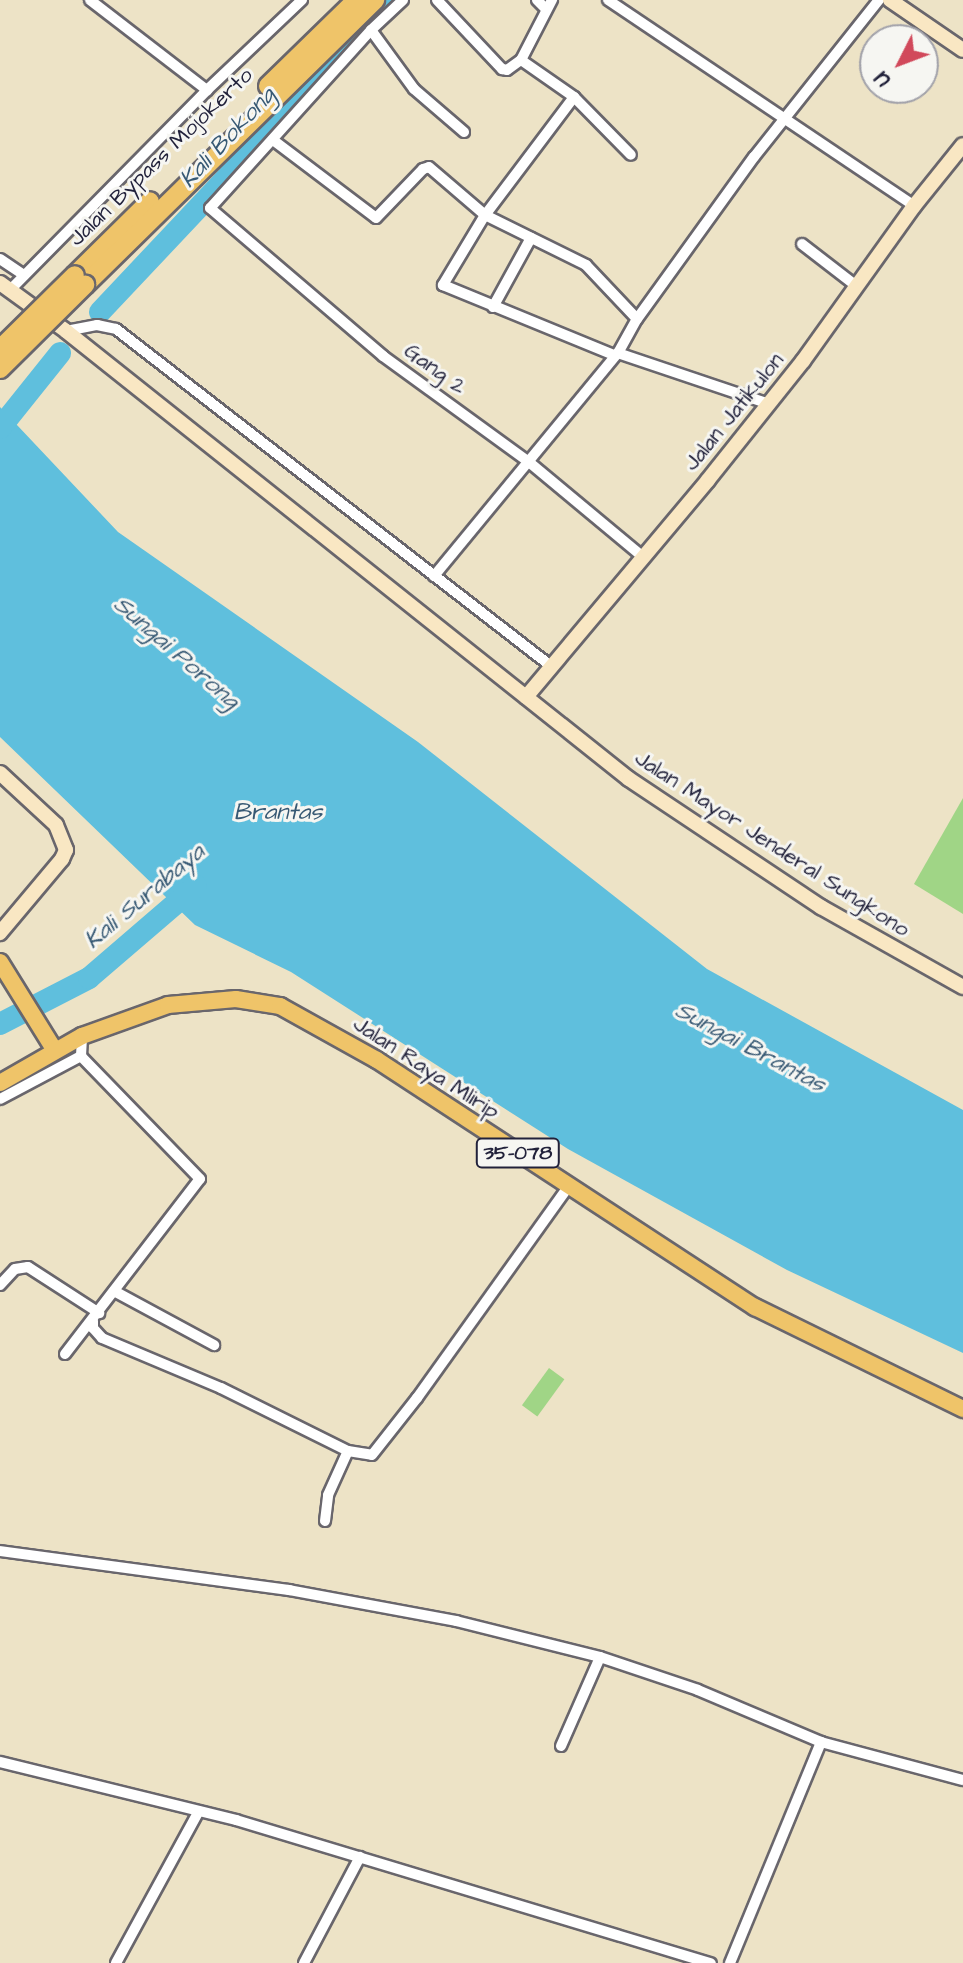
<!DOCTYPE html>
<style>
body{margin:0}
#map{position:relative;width:963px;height:1963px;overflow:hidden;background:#ede3c6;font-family:"Architects Daughter",sans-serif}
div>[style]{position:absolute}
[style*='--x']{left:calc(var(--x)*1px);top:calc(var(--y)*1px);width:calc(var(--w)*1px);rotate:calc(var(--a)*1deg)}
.green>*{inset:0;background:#a0d586;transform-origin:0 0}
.water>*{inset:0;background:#5fbfdd}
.river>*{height:22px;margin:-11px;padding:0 11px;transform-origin:11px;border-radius:11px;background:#5fbfdd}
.roads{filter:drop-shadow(2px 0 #69666c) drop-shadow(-2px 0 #69666c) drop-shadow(0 2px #69666c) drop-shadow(0 -2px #69666c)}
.street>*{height:10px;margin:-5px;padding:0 5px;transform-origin:5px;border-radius:5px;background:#fff}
.secondary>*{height:14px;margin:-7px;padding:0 7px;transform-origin:7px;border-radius:7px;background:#f9e7c3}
.primary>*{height:16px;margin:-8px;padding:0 8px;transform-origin:8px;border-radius:8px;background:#efc469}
.highway>*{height:18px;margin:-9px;padding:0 9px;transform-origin:9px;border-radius:9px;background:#efc469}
.bridges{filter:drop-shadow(2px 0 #69666c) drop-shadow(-2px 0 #69666c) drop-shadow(0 2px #69666c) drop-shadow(0 -2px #69666c)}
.highway-bridge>*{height:18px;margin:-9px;padding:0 9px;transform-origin:9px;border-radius:9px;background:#efc469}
span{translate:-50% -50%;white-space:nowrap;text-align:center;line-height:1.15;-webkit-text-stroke:6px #f6f6f2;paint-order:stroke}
.shield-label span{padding:2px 6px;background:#f6f6f2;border:2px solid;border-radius:6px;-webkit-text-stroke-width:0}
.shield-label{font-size:20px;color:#22223b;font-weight:700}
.street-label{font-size:22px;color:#22223b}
.water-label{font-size:24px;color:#375974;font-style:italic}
.north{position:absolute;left:859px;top:24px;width:80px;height:80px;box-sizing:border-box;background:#f6f6f2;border:2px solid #a1a1a9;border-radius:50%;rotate:228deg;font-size:22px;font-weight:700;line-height:32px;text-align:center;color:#22223b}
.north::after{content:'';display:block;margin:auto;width:28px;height:36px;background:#d1495b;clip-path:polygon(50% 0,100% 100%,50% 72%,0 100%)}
</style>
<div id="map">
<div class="green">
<div style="clip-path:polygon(963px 798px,963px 914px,914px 884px)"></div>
<div style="left:549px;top:1368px;width:19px;height:46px;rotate:36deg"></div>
</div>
<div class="water">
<div style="clip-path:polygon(0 407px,118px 532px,418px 742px,707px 969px,963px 1110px,963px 1353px,787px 1270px,568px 1149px,291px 972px,195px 925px,0 737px)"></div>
</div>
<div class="river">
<div style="--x:100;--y:312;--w:429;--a:-46.7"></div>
<div style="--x:0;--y:428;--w:96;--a:-51.3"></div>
<div style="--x:0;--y:1024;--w:100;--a:-27.3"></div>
<div style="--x:89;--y:978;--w:141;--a:-40.7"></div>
</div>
<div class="roads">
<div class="street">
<div style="--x:90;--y:0;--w:148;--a:37.6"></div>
<div style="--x:403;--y:0;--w:44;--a:136.8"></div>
<div style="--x:371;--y:30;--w:240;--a:132.1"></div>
<div style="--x:210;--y:208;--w:228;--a:40.5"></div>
<div style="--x:383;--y:356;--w:180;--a:36"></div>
<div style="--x:529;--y:462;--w:148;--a:39.8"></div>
<div style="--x:437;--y:0;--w:95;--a:46.7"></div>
<div style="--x:502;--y:69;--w:5;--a:11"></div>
<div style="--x:507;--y:70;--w:17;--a:-36"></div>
<div style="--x:521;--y:60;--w:65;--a:34.9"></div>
<div style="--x:574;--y:97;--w:148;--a:127"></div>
<div style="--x:485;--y:215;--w:82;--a:121"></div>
<div style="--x:443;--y:285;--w:185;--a:22.3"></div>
<div style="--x:537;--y:0;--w:13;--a:45"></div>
<div style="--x:608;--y:0;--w:369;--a:33.9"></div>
<div style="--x:371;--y:30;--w:73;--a:53.9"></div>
<div style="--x:414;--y:89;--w:66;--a:40.7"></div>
<div style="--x:521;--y:60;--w:68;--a:-62.7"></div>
<div style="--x:574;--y:97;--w:81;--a:45.5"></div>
<div style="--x:273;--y:140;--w:129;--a:37.1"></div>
<div style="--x:376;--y:218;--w:68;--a:-46.2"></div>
<div style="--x:423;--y:169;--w:6;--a:-18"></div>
<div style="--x:429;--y:167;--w:74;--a:40.6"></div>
<div style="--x:485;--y:215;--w:113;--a:26.3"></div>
<div style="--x:586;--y:265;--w:74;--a:46.6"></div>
<div style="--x:802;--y:244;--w:67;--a:37.7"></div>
<div style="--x:0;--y:259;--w:29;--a:34"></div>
<div style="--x:11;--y:289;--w:279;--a:-45.4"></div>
<div style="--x:207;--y:90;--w:131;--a:-43.5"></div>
<div style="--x:493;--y:307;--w:79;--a:-61.2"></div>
<div style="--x:66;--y:331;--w:32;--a:-11"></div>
<div style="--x:97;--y:325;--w:19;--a:12"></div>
<div style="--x:116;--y:329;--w:550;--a:37.77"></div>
<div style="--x:618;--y:353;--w:157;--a:18.6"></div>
<div style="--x:434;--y:576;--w:289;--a:-50.5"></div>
<div style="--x:618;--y:353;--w:39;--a:-61"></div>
<div style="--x:637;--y:319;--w:200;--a:-54.2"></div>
<div style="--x:754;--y:157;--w:201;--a:-51.5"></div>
<div style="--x:0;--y:1099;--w:92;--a:-28"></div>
<div style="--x:0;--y:1285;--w:22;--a:-47"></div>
<div style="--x:15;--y:1269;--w:13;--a:-9"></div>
<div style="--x:28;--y:1267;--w:85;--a:32.9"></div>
<div style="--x:114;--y:1291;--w:114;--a:28.4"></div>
<div style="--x:93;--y:1321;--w:7;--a:90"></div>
<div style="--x:93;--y:1328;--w:13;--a:48"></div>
<div style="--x:102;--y:1338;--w:129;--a:22.8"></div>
<div style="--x:221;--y:1388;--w:142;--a:26.4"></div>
<div style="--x:348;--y:1451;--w:24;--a:9"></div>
<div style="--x:372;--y:1455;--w:73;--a:-51.7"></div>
<div style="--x:417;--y:1398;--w:261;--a:-54.4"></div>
<div style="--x:65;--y:1354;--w:221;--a:-52.4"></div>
<div style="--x:200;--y:1179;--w:171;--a:-134.1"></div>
<div style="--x:81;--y:1056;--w:20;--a:-87"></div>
<div style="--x:325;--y:1521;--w:26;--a:-83"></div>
<div style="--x:328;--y:1495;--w:48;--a:-65.6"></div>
<div style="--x:0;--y:1551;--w:292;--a:7.7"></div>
<div style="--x:289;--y:1590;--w:170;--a:10.5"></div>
<div style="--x:456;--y:1621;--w:148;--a:14"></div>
<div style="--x:600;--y:1657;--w:103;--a:18.6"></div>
<div style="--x:698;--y:1690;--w:134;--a:22.9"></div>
<div style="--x:821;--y:1742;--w:147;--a:15"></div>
<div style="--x:561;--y:1746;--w:97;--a:-66.3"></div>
<div style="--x:0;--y:1762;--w:243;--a:13.8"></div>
<div style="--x:236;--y:1820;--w:496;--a:16.8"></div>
<div style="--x:116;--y:1963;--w:173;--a:-61.4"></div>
<div style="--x:304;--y:1963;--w:120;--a:-62.2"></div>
<div style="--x:730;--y:1963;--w:239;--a:-67.6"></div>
</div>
<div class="secondary">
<div style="--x:890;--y:0;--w:88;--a:34.4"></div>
<div style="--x:0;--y:283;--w:82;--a:36"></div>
<div style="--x:66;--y:331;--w:719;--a:38.51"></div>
<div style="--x:629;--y:779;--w:231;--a:33.7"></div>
<div style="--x:821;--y:907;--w:163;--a:29.4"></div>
<div style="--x:526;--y:697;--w:283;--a:-50"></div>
<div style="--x:708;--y:480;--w:152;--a:-51.4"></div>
<div style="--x:803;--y:361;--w:191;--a:-54.4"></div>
<div style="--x:914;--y:206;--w:78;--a:-51.2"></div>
<div style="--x:0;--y:773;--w:76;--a:42.9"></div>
<div style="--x:56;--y:825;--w:27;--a:68"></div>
<div style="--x:66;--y:850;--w:10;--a:114"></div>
<div style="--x:62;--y:859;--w:97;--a:130"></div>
</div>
<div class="primary">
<div style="--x:0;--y:962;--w:102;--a:58.2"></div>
<div style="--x:0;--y:1083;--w:95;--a:-29.8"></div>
<div style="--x:82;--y:1036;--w:91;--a:-19.8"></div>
<div style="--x:168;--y:1005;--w:68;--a:-5"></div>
<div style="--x:236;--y:999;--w:45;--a:9"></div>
<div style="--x:280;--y:1006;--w:111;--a:29.1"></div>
<div style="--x:377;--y:1060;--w:452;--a:33.2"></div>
<div style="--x:755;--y:1307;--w:232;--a:26.1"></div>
</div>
<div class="highway">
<div style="--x:268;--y:86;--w:123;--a:-44.3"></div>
<div style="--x:75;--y:275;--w:105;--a:-44.6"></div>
<div style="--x:85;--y:285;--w:407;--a:-44.5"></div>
</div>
</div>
<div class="bridges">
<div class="highway-bridge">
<div style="--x:0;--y:349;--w:105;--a:-44.6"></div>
<div style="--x:0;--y:369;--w:120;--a:-44.7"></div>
</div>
</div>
<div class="shield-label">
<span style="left:518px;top:1153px">35-078</span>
</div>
<div class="street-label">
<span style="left:161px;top:157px;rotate:-44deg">Jalan Bypass Mojokerto</span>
<span style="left:435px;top:369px;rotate:36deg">Gang 2</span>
<span style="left:734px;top:412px;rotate:-51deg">Jalan Jatikulon</span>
<span style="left:772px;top:844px;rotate:33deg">Jalan Mayor Jenderal Sungkono</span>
<span style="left:426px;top:1068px;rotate:33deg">Jalan Raya Mlirip</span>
</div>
<div class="water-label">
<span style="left:228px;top:138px;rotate:-47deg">Kali Bokong</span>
<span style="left:176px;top:653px;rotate:41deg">Sungai Porong</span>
<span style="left:278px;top:813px">Brantas</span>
<span style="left:145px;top:897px;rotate:-40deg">Kali Surabaya</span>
<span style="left:750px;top:1048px;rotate:28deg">Sungai Brantas</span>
</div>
<div class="north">U</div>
</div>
